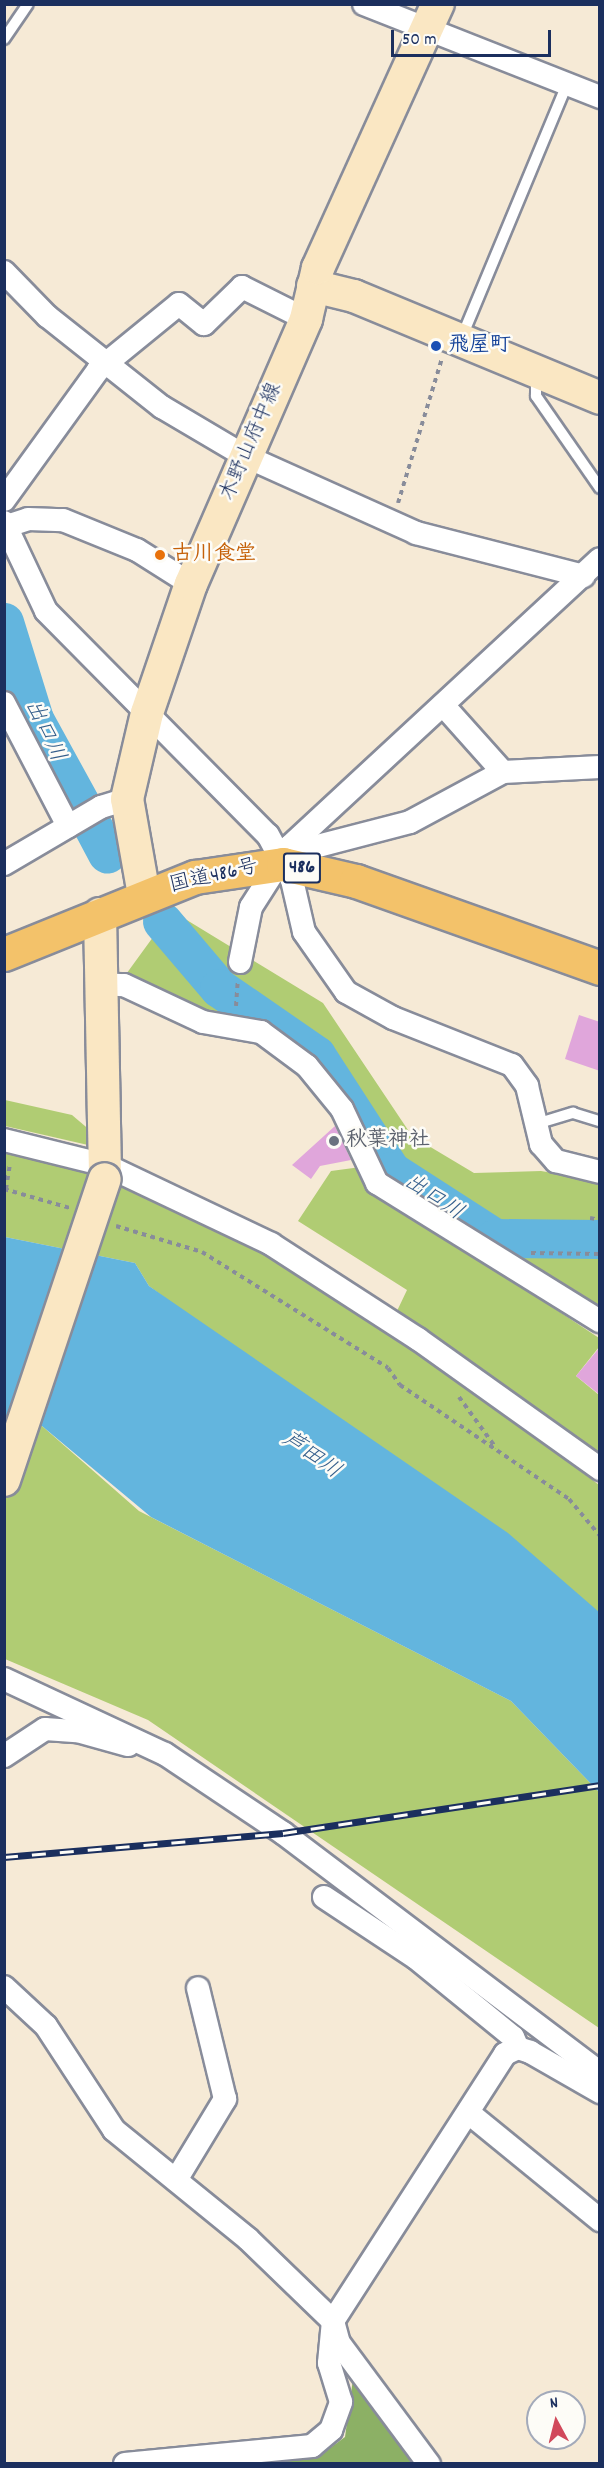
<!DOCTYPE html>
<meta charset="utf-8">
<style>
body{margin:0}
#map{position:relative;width:604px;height:2468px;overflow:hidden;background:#f6ead6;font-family:Dekko,"Klee One",sans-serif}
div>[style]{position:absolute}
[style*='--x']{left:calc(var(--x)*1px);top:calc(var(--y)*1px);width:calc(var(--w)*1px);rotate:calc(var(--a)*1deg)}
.green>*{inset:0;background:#b0cc73}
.forest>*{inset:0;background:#8cb065}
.water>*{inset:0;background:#63b5de}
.river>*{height:39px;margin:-19.5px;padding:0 19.5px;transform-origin:19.5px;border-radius:19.5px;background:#63b5de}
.building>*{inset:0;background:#e0a6db}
.path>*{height:4px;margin-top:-2px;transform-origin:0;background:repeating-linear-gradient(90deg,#888c9a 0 4.5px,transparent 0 9px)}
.roads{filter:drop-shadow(2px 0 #888c9a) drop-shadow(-2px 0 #888c9a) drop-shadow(0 2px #888c9a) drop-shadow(0 -2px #888c9a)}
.lane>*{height:10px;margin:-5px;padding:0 5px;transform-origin:5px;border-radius:5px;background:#fff}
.street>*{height:22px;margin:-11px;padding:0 11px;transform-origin:11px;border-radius:11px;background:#fff}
.secondary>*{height:32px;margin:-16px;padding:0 16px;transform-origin:16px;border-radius:16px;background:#fae7c3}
.highway>*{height:33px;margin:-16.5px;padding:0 16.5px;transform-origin:16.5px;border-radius:16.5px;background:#f3c26a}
.rail>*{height:7px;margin-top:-3.5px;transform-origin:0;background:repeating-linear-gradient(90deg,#fdfcf7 0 14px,#1b2f5e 0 28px);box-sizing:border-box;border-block:2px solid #1b2f5e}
.bridges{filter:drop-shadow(2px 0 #888c9a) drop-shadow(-2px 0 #888c9a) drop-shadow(0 2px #888c9a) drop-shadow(0 -2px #888c9a)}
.secondary-bridge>*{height:32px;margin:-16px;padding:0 16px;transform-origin:16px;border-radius:16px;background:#fae7c3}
.dots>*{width:16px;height:16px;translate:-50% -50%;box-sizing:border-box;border:3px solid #fdfcf7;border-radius:50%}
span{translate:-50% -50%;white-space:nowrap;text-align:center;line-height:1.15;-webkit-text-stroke:5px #fdfcf7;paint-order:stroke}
.shield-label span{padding:2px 4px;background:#fdfcf7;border:2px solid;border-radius:4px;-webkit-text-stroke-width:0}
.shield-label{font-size:20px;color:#1b2f5e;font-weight:700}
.transit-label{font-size:21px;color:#164399;font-weight:700}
.left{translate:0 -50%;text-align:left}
.street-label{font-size:21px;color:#1b2f5e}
.food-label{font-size:21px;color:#c56008;font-weight:700}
.worship-label{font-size:21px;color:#5b616d;font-weight:700}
.water-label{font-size:22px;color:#345e8b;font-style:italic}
.frame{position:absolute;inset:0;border:6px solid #1b2f5e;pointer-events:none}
.north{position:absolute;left:526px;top:2390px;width:60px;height:60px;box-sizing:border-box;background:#fdfcf7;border:2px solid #a3aaba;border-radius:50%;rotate:353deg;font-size:16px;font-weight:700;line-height:24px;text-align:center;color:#1b2f5e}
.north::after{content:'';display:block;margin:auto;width:21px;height:27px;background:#d1495b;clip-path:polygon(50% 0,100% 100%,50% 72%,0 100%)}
.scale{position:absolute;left:391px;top:30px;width:160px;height:27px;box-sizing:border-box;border:3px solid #1b2f5e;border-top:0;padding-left:8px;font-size:18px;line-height:21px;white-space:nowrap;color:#1b2f5e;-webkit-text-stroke:4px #fdfcf7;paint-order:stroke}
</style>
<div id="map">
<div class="green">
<div style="clip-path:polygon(172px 911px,323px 1003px,412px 1136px,474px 1173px,541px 1171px,599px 1181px,599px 1312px,383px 1179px,315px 1064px,124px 977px)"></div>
<div style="clip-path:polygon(5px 1100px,72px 1115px,92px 1132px,88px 1145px,5px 1126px)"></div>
<div style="clip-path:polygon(5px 1149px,128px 1185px,259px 1250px,439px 1364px,599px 1485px,599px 1619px,149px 1286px,135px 1263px,5px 1237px)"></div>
<div style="clip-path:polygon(361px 1167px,371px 1187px,599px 1338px,599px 1347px,576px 1376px,599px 1395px,599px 1461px,397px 1311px,407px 1290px,298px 1221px,331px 1171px)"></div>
<div style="clip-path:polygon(5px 1421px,42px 1426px,139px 1511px,511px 1701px,599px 1792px,599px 2028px,148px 1720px,5px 1659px)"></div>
</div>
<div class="forest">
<div style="clip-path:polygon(353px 2379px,414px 2463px,189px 2464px,190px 2458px,261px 2462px,322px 2454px,345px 2437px)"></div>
</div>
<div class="water">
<div style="clip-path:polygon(5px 1237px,135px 1263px,149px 1286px,508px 1533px,599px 1612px,599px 1792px,511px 1701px,151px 1517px,42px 1426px,5px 1421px)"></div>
</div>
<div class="river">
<div style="--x:4;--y:622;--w:102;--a:72.8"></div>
<div style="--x:34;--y:719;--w:96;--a:61.3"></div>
<div style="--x:93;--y:827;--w:30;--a:62"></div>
<div style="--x:162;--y:921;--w:88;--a:49.6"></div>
<div style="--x:219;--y:988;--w:118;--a:34.6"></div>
<div style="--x:316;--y:1055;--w:138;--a:57.1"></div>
<div style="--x:391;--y:1171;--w:124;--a:32.8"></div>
<div style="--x:495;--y:1238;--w:105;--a:0.5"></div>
</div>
<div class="building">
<div style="clip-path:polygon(579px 1015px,600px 1022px,600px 1071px,565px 1059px)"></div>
<div style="clip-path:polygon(335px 1126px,351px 1160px,320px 1166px,311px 1179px,292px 1165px)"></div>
<div style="clip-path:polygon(600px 1347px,600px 1395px,576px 1376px)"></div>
</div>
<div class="path">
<div style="--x:398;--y:503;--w:152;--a:-73.1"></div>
<div style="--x:236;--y:1006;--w:26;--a:-86"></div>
<div style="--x:4;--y:1189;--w:69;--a:16.1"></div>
<div style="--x:6;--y:1189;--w:26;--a:-81"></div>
<div style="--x:590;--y:1218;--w:10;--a:11"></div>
<div style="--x:116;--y:1226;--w:90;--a:16.8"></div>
<div style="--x:202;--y:1252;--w:219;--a:31.9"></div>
<div style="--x:388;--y:1368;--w:21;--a:55"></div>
<div style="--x:400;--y:1385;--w:204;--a:34"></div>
<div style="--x:569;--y:1499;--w:48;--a:50"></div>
<div style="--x:531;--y:1253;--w:69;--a:0.8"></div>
<div style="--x:459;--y:1397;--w:63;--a:54"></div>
</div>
<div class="roads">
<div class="lane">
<div style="--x:4;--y:39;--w:42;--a:-55.6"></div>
<div style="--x:461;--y:339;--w:276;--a:-67.4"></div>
<div style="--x:536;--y:374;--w:22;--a:90"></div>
<div style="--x:536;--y:396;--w:112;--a:55.2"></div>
<div style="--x:536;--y:1124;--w:39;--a:-17"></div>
<div style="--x:573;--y:1113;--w:28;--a:17"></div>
</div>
<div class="street">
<div style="--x:364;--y:4;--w:254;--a:21.5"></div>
<div style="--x:4;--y:272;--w:62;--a:45.7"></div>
<div style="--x:47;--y:316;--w:147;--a:38.4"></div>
<div style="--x:162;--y:407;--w:96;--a:30.6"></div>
<div style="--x:245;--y:456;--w:188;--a:24.2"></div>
<div style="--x:416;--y:533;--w:173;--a:14.4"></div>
<div style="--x:4;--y:500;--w:160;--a:-54.1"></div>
<div style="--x:98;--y:370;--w:104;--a:-39.2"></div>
<div style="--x:179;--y:304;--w:32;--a:39"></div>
<div style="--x:204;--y:324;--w:53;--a:-44.2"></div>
<div style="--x:242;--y:287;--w:72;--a:26.6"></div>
<div style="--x:4;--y:522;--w:98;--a:64.7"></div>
<div style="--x:46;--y:611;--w:315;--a:45.3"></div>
<div style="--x:268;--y:835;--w:51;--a:61.9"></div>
<div style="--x:292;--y:880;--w:53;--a:77"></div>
<div style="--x:304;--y:932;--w:73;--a:55"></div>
<div style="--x:346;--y:992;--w:54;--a:29"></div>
<div style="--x:393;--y:1018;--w:128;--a:21.6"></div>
<div style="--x:512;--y:1065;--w:26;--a:54"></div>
<div style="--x:527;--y:1086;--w:60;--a:76.4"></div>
<div style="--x:541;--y:1144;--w:23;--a:49"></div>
<div style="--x:556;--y:1161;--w:45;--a:14"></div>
<div style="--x:4;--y:527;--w:25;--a:-18"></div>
<div style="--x:28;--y:519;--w:35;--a:2"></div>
<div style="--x:63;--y:520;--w:80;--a:22.1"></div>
<div style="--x:137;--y:550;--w:64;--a:32.2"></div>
<div style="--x:4;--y:703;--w:139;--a:62.5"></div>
<div style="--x:443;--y:705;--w:90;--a:48.2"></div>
<div style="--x:284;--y:863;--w:34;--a:-28"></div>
<div style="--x:314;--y:847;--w:99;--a:-14.6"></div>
<div style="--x:410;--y:822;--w:106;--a:-28.3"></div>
<div style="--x:503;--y:772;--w:97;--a:-3"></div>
<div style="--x:4;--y:864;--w:113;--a:-30.4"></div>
<div style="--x:101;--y:807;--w:27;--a:-17"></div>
<div style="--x:240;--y:962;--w:56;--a:-78.7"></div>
<div style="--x:251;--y:907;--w:72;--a:-57.4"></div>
<div style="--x:290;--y:846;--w:422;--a:-42.8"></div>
<div style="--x:102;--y:984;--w:22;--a:3"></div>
<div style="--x:124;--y:985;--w:87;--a:25.1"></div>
<div style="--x:203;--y:1022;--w:59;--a:9.8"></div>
<div style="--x:261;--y:1032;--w:57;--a:36.5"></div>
<div style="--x:307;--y:1066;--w:55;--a:50.9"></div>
<div style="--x:342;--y:1109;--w:82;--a:64.7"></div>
<div style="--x:377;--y:1183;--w:262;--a:31.8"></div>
<div style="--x:4;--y:1140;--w:104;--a:13.9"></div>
<div style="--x:105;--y:1165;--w:184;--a:25.4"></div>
<div style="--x:271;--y:1244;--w:175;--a:32.9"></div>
<div style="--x:418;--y:1339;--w:224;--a:35.5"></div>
<div style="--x:4;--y:1679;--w:178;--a:25"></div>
<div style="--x:165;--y:1754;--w:142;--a:33.8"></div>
<div style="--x:283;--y:1833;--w:398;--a:37.1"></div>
<div style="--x:4;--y:1756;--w:49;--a:-33.4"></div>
<div style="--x:45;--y:1729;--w:32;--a:4"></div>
<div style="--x:77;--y:1731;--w:53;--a:15.4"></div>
<div style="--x:324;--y:1897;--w:110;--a:33.5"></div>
<div style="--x:416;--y:1958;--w:125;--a:39.2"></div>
<div style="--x:513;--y:2037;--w:12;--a:66"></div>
<div style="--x:4;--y:1987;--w:57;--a:42.9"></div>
<div style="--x:46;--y:2026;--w:124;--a:56.8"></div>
<div style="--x:114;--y:2130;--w:173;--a:39.1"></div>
<div style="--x:248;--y:2239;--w:118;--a:44"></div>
<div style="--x:333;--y:2321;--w:23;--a:75"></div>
<div style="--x:339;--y:2343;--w:151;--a:53.4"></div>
<div style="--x:470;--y:2114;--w:168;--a:39.2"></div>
<div style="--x:176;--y:2180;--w:95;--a:-58.8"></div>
<div style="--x:225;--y:2099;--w:114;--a:-103.7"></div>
<div style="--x:125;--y:2464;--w:188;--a:-5.5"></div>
<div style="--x:312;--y:2446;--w:25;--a:-40"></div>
<div style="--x:331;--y:2430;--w:30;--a:-70"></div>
<div style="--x:341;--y:2402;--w:41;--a:-107.1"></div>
<div style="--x:329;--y:2363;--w:42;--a:-84.6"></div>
<div style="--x:333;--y:2321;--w:318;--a:-57.2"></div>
<div style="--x:505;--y:2054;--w:14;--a:-25"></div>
<div style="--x:518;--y:2048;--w:13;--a:18"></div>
<div style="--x:530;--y:2052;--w:81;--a:29.7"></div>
</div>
<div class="secondary">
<div style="--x:313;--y:286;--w:42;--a:13.7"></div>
<div style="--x:354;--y:296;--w:266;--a:22.5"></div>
<div style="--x:144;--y:895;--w:97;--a:-100"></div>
<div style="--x:127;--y:799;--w:88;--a:-76.9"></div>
<div style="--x:147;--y:713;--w:136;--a:-71.2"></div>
<div style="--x:191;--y:584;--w:289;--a:-66.5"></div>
<div style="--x:306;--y:319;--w:52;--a:-76.8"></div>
<div style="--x:318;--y:268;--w:290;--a:-65.6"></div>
<div style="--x:100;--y:914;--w:265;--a:88.9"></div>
</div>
<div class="highway">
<div style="--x:4;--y:954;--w:206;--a:-22"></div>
<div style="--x:195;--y:877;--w:89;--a:-8.4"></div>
<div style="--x:283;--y:864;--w:75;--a:13.1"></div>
<div style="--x:356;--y:881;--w:259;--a:19.6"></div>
</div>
</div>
<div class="rail">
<div style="--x:4;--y:1857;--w:280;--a:-4.9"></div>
<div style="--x:283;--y:1833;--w:321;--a:-8.6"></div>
</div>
<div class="bridges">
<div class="secondary-bridge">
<div style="--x:4;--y:1480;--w:317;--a:-71.5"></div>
</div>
</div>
<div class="dots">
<div style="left:436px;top:346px;background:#1a4fb4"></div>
<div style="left:160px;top:555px;background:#e8710a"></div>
<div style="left:334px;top:1141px;background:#6b7280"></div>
</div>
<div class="shield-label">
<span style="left:302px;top:868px">486</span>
</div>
<div class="transit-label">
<span class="left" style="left:448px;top:346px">飛屋町</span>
</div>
<div class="street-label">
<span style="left:252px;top:442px;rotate:-67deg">木野山府中線</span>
<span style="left:214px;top:877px;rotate:-13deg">国道486号</span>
</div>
<div class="food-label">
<span class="left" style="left:172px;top:555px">古川食堂</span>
</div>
<div class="worship-label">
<span class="left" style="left:346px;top:1141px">秋葉神社</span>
</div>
<div class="water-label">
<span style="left:44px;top:731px;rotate:65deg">出口川</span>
<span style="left:433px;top:1198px;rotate:33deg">出口川</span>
<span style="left:311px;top:1456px;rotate:35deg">芦田川</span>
</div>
<div class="frame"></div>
<div class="north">N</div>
<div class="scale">50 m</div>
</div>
